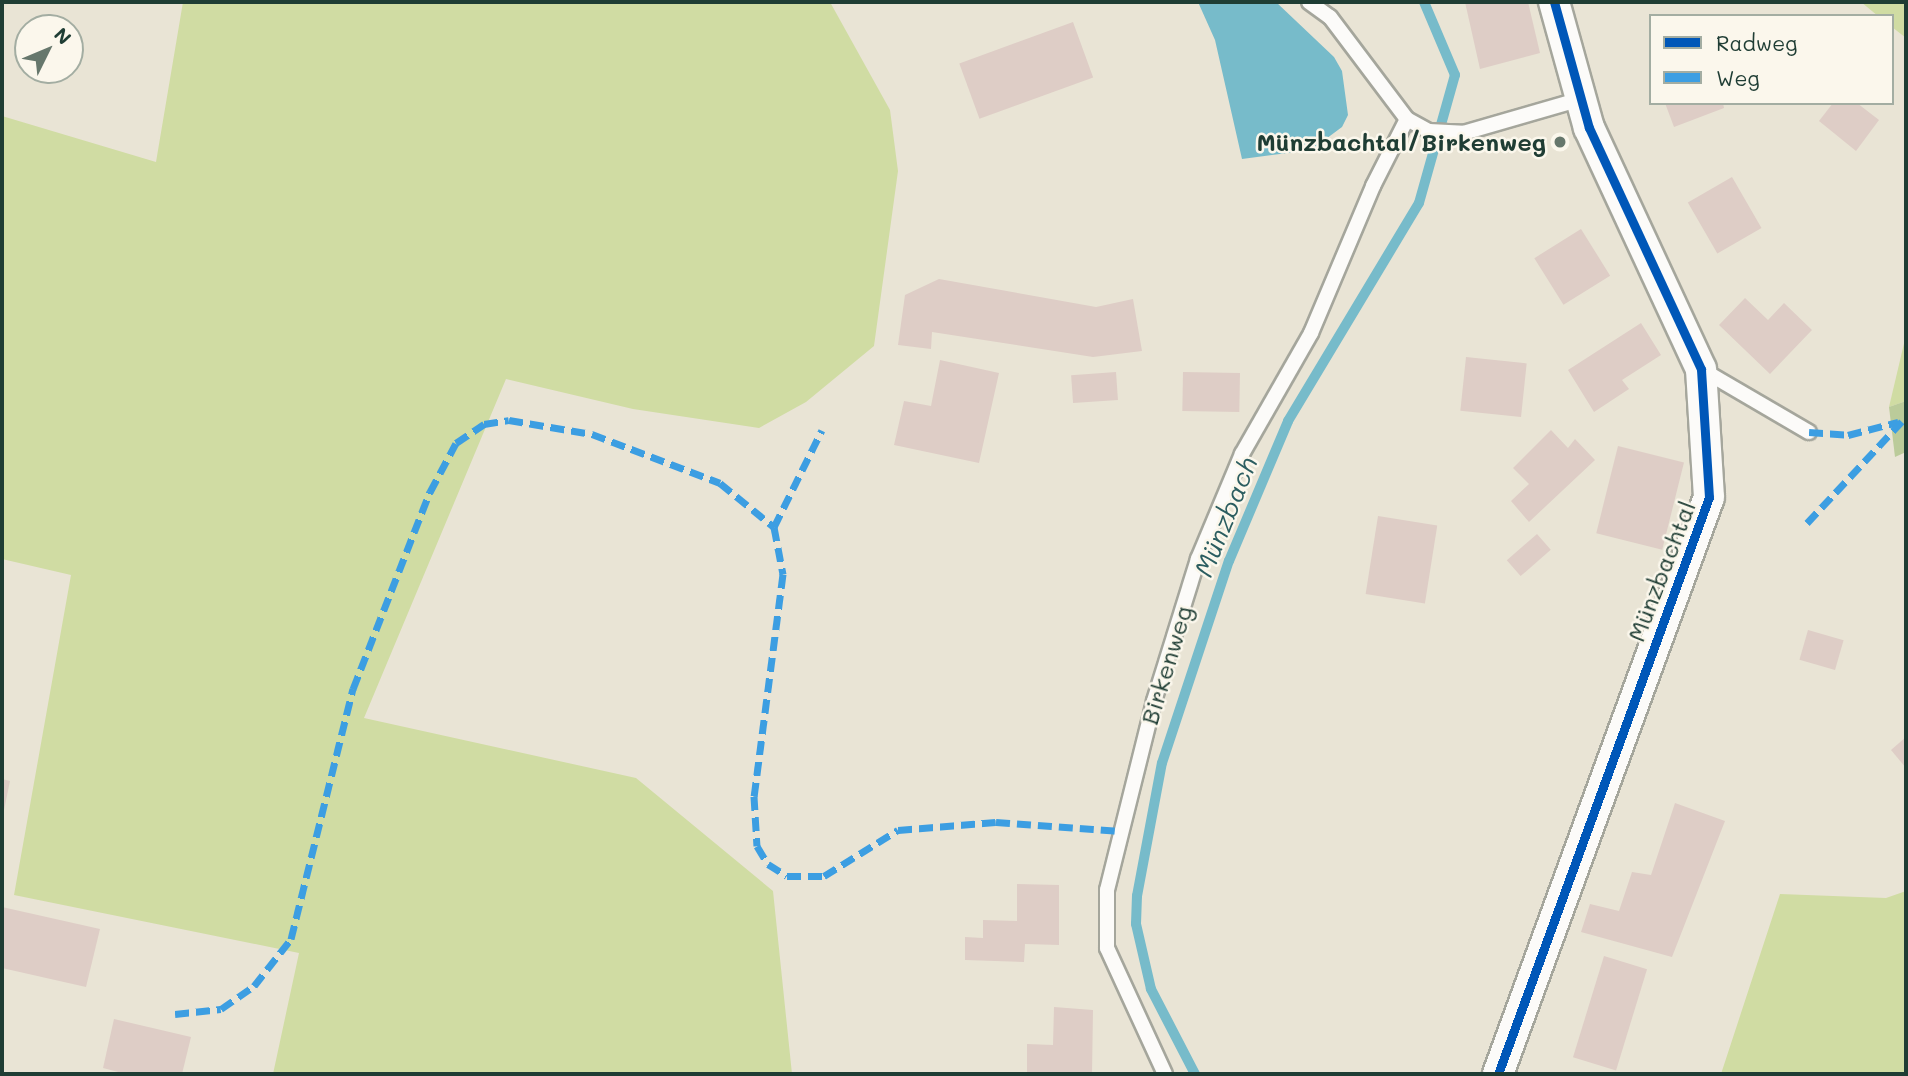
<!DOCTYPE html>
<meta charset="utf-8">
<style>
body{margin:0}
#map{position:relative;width:1908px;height:1076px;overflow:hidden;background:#e9e4d5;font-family:Mali,sans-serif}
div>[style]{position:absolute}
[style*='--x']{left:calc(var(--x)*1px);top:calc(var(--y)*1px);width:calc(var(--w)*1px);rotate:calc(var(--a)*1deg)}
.green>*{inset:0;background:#d0dca3}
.forest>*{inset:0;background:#bbcb9a}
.water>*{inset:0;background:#77bbca}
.stream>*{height:10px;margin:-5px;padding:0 5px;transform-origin:5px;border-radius:5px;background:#77bbca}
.building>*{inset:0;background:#decdc6;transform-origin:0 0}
.roads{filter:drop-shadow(2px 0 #a5a69c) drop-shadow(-2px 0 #a5a69c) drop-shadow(0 2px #a5a69c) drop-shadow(0 -2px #a5a69c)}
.lane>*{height:14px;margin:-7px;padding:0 7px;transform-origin:7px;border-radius:7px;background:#fcfbf9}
.street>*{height:30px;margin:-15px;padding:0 15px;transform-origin:15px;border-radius:15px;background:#fcfbf9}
.quiet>*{height:7px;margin-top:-3.5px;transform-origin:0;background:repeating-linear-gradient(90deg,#3c9ee2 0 14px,transparent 0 21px)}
.cycleway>*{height:9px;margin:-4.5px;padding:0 4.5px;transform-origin:4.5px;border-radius:4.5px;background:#0057b8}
.dots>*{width:19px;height:19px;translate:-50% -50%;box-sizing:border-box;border:4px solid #fbf7ec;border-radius:50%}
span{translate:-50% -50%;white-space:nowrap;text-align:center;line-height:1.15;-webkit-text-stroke:5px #fbf7ec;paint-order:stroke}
.poi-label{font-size:24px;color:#1f3d34;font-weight:700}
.right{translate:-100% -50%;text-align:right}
.street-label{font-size:24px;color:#1f3d34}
.water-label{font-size:26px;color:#2b5d60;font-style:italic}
.frame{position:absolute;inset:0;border:4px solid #1f3d34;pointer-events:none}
.legend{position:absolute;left:1649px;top:14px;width:245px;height:91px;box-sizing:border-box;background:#fbf7ec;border:2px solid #a3ada2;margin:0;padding:9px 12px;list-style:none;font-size:21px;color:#1f3d34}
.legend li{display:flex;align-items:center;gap:14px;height:35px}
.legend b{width:35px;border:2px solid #a3ada2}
.north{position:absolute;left:14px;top:14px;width:70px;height:70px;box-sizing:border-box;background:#fbf7ec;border:2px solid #a3ada2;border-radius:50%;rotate:47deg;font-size:19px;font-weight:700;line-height:28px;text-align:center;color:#1f3d34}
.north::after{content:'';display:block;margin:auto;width:24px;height:32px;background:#66776c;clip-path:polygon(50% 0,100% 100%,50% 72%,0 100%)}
</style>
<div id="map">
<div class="green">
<div style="clip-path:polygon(183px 2px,830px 2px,890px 110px,898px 171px,874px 346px,806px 402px,759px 428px,633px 409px,506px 379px,364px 718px,636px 778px,773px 891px,792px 1074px,273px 1074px,299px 953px,14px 895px,71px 575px,2px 559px,2px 116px,156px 162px)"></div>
<div style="clip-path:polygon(1861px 2px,1906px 2px,1906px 38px,1892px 27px,1892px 16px,1878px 16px)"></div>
<div style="clip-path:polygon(1906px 335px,1906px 401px,1889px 407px)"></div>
<div style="clip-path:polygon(1906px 891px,1906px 1074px,1721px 1074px,1780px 894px,1886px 898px)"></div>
</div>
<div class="forest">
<div style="clip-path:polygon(1906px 401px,1906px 452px,1895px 457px,1889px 407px)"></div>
</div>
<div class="water">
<div style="clip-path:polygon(1198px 2px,1276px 2px,1334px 57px,1342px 71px,1348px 115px,1342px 127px,1311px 150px,1242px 159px,1215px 40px)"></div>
</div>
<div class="stream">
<div style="--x:1195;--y:1074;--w:96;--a:-117.4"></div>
<div style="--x:1151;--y:989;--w:67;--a:-103"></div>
<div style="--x:1136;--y:924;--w:28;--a:-88"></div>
<div style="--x:1137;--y:896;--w:135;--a:-79.4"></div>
<div style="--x:1162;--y:763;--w:213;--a:-71.7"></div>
<div style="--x:1229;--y:561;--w:152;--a:-67.1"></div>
<div style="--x:1288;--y:421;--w:254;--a:-59"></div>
<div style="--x:1419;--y:203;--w:133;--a:-74.3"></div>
<div style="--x:1455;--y:75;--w:79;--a:-113"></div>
</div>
<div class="building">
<div style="clip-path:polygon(1465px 2px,1528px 2px,1540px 53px,1480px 69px)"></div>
<div style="left:1073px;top:22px;width:59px;height:121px;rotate:70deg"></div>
<div style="clip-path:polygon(1665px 103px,1723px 103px,1724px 108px,1674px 127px)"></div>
<div style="clip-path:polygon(1833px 103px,1857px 103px,1879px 120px,1856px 151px,1819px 121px)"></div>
<div style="left:1732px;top:177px;width:59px;height:51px;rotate:60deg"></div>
<div style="left:1581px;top:229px;width:55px;height:55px;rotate:58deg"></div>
<div style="clip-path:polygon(939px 279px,1096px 307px,1133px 299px,1142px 351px,1093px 357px,932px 332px,931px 349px,898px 345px,905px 295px)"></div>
<div style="clip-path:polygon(1745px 298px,1768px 320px,1784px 303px,1812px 330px,1770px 374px,1719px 325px)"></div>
<div style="clip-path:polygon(1641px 323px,1661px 355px,1622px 380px,1629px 389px,1594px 412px,1568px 370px)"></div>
<div style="left:1466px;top:357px;width:61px;height:54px;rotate:6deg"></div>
<div style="clip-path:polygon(940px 360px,999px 373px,979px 463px,894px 445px,904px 401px,931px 406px)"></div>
<div style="left:1116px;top:372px;width:28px;height:45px;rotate:86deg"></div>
<div style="left:1183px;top:372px;width:57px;height:39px;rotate:1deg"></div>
<div style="clip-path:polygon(1551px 430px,1568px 448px,1575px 439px,1595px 460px,1529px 522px,1511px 501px,1529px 484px,1513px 468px)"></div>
<div style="left:1618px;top:446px;width:68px;height:90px;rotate:14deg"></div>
<div style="left:1378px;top:516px;width:60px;height:79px;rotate:9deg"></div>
<div style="left:1537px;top:534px;width:21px;height:40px;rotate:49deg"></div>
<div style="left:1808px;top:630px;width:37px;height:31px;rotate:16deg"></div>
<div style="clip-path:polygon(1906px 737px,1906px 768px,1891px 750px)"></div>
<div style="clip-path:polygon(2px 779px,10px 781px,3px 815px,2px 815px)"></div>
<div style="clip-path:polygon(1675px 803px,1725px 821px,1672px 957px,1581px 932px,1590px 904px,1619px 911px,1632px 872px,1651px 875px)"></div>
<div style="clip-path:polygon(1017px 884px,1059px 885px,1059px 945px,1025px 944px,1024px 962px,965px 960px,965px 937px,983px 938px,983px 920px,1017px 921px)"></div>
<div style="clip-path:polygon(2px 907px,100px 929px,86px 987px,2px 968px)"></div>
<div style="left:1604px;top:956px;width:45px;height:106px;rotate:17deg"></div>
<div style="clip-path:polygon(1054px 1007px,1093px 1010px,1092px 1074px,1027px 1074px,1027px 1044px,1053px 1045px)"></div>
<div style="clip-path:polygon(114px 1019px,191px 1037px,182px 1074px,126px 1074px,103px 1068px)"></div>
</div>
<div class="roads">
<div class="lane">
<div style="--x:1309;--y:2;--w:26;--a:36"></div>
<div style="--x:1330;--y:17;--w:128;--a:53"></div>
<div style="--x:1701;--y:369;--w:125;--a:30.3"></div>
<div style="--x:1165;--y:1074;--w:139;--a:-114.7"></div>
<div style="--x:1107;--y:948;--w:58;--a:-90"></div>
<div style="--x:1107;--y:890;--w:195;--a:-76"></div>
<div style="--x:1154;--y:701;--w:149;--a:-72.8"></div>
<div style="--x:1198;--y:559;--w:114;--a:-67.3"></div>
<div style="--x:1242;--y:454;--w:139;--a:-60.3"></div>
<div style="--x:1311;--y:333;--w:160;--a:-67.1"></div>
<div style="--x:1373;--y:186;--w:75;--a:-63.1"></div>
<div style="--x:1407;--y:119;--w:25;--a:29"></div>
<div style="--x:1429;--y:131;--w:34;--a:3"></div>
<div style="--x:1463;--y:133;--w:123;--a:-16.1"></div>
</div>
<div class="street">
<div style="--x:1498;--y:1074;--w:614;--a:-69.91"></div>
<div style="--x:1709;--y:497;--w:128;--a:-93.6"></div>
<div style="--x:1701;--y:369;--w:266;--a:-114.9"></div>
<div style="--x:1589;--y:128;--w:131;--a:-105.5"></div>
</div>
</div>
<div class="quiet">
<div style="--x:1809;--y:432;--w:39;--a:4"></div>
<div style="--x:1848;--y:435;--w:52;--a:-14.6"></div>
<div style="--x:1807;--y:523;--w:139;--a:-47"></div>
<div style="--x:774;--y:527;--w:108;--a:-63.7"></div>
<div style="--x:175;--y:1014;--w:46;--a:-6.2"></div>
<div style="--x:221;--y:1009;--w:40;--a:-34.9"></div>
<div style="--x:254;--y:986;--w:60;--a:-51.8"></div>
<div style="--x:291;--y:939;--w:258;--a:-76.1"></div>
<div style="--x:353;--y:689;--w:212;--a:-68.7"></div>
<div style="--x:430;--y:492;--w:55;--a:-62"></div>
<div style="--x:456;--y:443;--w:34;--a:-34"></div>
<div style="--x:484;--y:424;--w:25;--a:-9"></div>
<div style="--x:509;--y:420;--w:84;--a:9.6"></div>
<div style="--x:592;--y:434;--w:137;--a:20.9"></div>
<div style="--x:720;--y:483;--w:70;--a:39.2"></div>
<div style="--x:774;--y:527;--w:48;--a:79.2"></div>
<div style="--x:783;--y:574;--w:224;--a:97.4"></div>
<div style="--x:754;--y:796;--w:50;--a:86.6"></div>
<div style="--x:757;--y:846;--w:21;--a:59"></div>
<div style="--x:768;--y:864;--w:22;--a:32"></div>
<div style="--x:787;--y:876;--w:37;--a:0"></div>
<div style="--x:824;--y:876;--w:87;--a:-31.9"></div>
<div style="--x:898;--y:830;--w:98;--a:-4.7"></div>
<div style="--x:996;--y:822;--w:125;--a:4.1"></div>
</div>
<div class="cycleway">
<div style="--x:1498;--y:1074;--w:614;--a:-69.91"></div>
<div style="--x:1709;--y:497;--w:128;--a:-93.6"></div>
<div style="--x:1701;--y:369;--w:266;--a:-114.9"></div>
<div style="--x:1589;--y:128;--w:131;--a:-105.5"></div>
</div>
<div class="dots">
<div style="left:1560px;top:142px;background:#66776c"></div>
</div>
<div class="poi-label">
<span class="right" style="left:1546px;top:142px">Münzbachtal/Birkenweg</span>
</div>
<div class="street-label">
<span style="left:1661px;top:571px;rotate:-69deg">Münzbachtal</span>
<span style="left:1166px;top:665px;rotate:-73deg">Birkenweg</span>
</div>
<div class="water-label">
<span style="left:1226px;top:517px;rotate:-68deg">Münzbach</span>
</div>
<div class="frame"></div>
<ul class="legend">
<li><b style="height:9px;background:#0057b8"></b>Radweg</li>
<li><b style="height:9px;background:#3c9ee2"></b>Weg</li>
</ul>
<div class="north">N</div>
</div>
